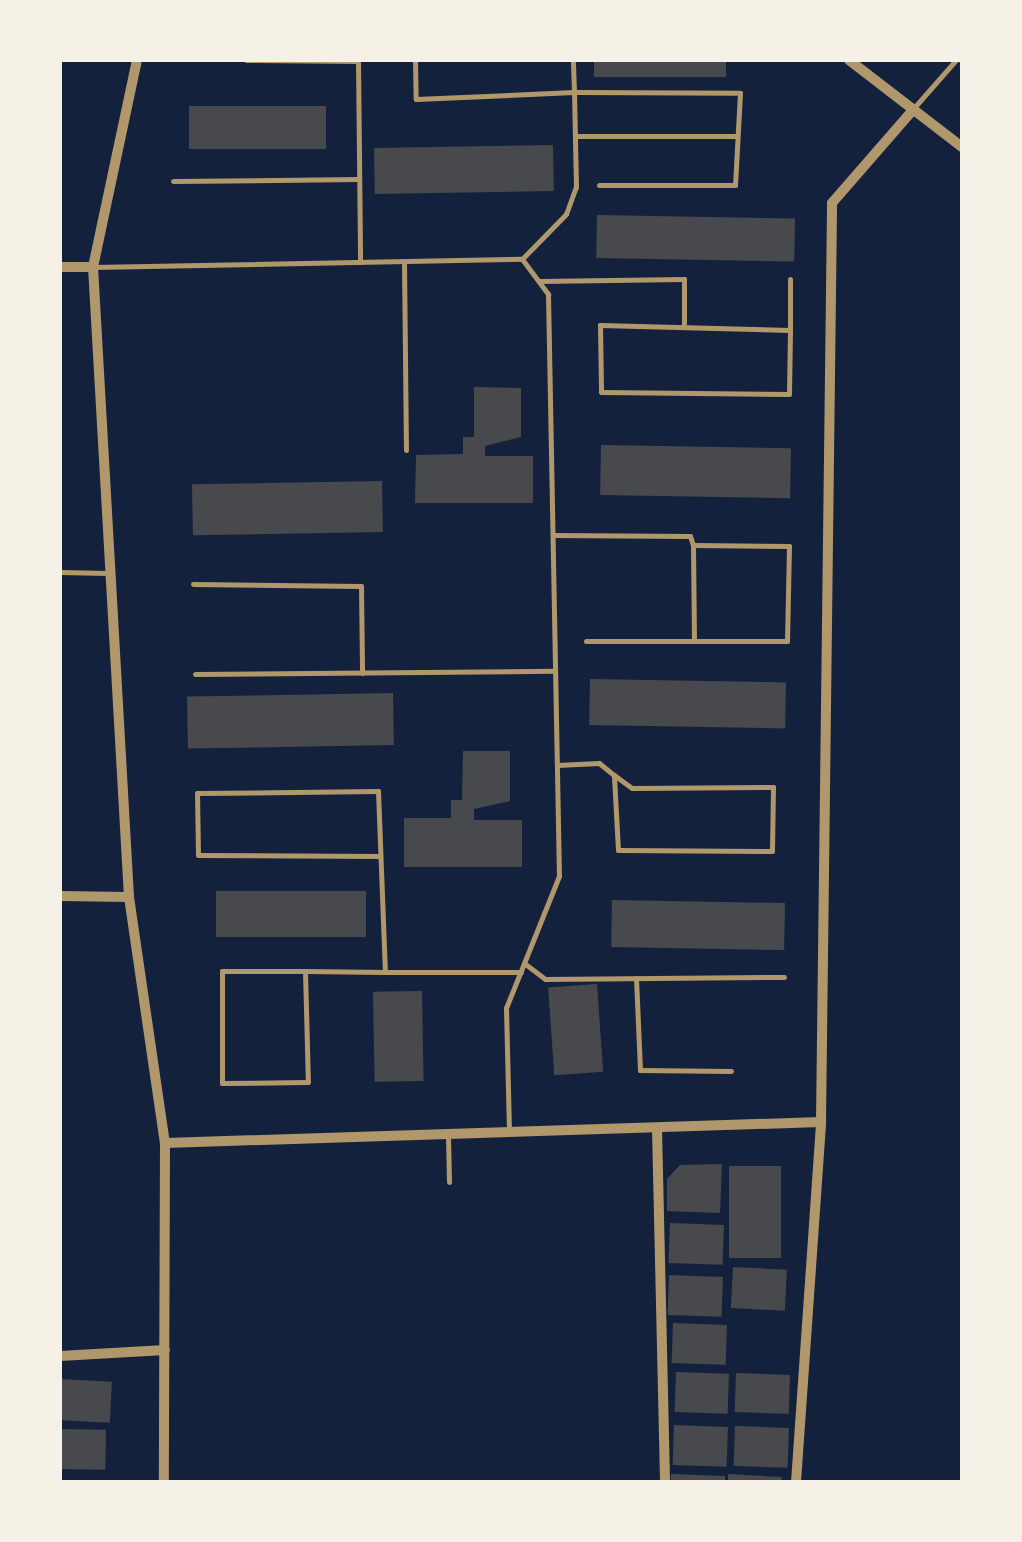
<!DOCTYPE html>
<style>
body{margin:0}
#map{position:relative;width:1022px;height:1542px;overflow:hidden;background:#14213d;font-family:Jost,sans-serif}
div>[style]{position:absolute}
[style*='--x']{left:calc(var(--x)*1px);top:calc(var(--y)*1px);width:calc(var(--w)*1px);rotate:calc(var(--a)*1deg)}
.building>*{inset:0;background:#48494c;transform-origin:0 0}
.service>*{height:5px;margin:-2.5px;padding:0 2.5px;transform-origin:2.5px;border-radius:2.5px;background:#b1986c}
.minor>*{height:10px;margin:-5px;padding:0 5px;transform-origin:5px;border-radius:5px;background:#b1986c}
span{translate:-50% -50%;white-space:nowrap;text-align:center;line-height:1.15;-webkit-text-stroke:9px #f6f1e7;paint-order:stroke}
.frame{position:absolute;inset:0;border:62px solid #f6f1e7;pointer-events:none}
</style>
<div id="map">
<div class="building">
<div style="left:594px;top:60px;width:132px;height:17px"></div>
<div style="left:326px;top:106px;width:43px;height:137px;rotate:90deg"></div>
<div style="left:553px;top:145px;width:46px;height:179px;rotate:89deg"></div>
<div style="left:597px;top:215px;width:198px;height:43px;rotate:1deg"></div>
<div style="clip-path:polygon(474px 387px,521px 388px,521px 437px,485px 446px,485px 456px,533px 456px,533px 503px,415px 503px,416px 455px,463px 454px,463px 437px,474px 437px)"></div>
<div style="left:601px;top:445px;width:190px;height:50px;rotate:1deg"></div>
<div style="left:382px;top:481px;width:51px;height:190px;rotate:89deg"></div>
<div style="left:590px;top:679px;width:196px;height:46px;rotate:1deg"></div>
<div style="left:393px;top:693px;width:52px;height:206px;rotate:89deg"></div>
<div style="clip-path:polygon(463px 751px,510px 751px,510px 801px,474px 809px,474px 820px,522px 820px,522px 867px,404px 867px,404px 818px,451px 818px,451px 800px,462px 800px)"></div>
<div style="left:216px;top:891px;width:150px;height:46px"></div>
<div style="left:612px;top:900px;width:173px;height:47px;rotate:1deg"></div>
<div style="left:597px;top:984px;width:88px;height:49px;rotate:86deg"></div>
<div style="left:422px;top:991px;width:90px;height:49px;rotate:89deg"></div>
<div style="clip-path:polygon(722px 1164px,720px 1213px,667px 1211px,667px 1179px,680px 1165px)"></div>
<div style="left:729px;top:1166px;width:52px;height:92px"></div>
<div style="left:670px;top:1223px;width:54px;height:40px;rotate:2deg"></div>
<div style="left:733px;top:1267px;width:54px;height:41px;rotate:3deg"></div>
<div style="left:669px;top:1275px;width:54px;height:40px;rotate:2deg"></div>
<div style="left:673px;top:1323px;width:54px;height:40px;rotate:2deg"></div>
<div style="left:676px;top:1372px;width:53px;height:40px;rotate:2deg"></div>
<div style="left:736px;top:1373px;width:54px;height:39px;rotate:2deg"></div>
<div style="left:60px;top:1379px;width:52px;height:41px;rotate:3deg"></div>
<div style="left:674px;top:1425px;width:54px;height:40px;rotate:2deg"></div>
<div style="left:735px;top:1426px;width:54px;height:40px;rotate:2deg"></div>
<div style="left:60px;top:1429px;width:46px;height:40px;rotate:1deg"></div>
<div style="clip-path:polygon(671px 1474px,725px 1476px,725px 1482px,671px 1482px)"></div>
<div style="clip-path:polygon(728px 1474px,782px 1477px,781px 1482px,728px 1482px)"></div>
</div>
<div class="service">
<div style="--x:246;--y:60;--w:112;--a:0.5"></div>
<div style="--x:358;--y:60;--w:202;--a:89.4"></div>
<div style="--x:415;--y:60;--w:39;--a:89"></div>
<div style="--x:416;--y:99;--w:158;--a:-2.5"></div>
<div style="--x:574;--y:92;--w:32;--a:-92"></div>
<div style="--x:961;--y:60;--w:2;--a:63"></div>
<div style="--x:912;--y:110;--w:67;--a:-48.7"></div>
<div style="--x:575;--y:136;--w:162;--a:0"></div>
<div style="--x:173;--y:181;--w:186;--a:-0.6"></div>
<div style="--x:522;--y:259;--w:63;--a:-45.6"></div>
<div style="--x:566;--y:214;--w:29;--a:-70"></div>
<div style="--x:576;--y:187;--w:95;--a:-91.2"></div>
<div style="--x:574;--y:92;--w:166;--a:0.3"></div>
<div style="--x:740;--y:93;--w:92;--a:93.1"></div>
<div style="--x:735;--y:185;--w:136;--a:180"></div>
<div style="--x:404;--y:262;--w:188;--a:89.4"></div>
<div style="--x:93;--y:267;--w:429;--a:-1.1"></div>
<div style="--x:522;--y:259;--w:44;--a:53.4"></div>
<div style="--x:548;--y:294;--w:582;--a:88.92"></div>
<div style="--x:559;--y:876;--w:142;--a:111.9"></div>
<div style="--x:506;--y:1008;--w:121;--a:88.6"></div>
<div style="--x:539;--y:281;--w:145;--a:-0.8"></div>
<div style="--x:684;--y:279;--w:45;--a:90"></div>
<div style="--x:790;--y:330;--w:190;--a:-178.5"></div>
<div style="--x:600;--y:325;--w:67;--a:89.1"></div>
<div style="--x:601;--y:392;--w:188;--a:0.6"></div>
<div style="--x:789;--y:394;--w:64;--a:-89.1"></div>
<div style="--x:790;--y:330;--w:51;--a:-90"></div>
<div style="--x:553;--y:535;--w:137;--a:0.4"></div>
<div style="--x:690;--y:536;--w:9;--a:72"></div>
<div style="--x:693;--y:545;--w:96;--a:0.6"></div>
<div style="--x:789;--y:546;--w:95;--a:91.2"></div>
<div style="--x:787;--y:641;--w:201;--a:180"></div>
<div style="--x:693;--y:545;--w:96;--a:89.4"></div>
<div style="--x:60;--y:572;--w:48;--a:1.2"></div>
<div style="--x:193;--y:584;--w:168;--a:0.7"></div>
<div style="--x:361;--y:586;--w:87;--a:89.3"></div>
<div style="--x:195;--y:674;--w:360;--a:-0.5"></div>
<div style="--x:557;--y:765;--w:42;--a:-2.7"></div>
<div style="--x:599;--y:763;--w:19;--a:39"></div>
<div style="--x:614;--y:775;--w:22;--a:36"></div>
<div style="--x:632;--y:788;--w:141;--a:-0.4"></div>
<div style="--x:773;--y:787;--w:64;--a:90.9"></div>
<div style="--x:772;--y:851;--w:154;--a:-179.6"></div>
<div style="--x:618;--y:850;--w:75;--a:-93.1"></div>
<div style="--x:380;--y:856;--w:182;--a:-179.7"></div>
<div style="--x:198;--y:855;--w:62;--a:-90.9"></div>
<div style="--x:197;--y:793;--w:181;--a:-0.6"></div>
<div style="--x:378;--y:791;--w:181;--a:87.8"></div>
<div style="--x:524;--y:963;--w:26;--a:37"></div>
<div style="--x:545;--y:979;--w:239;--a:-0.5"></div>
<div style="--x:305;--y:971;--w:111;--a:88.5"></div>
<div style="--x:308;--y:1082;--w:86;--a:179.3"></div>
<div style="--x:222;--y:1083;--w:112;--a:-90"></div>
<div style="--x:222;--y:971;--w:83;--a:0"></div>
<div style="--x:305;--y:971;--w:80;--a:0.7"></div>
<div style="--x:385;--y:972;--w:136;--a:0"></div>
<div style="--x:636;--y:978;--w:92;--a:87.5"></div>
<div style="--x:640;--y:1070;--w:91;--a:0.6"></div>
<div style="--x:448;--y:1135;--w:47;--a:88.8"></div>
</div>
<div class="minor">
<div style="--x:137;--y:60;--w:212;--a:102"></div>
<div style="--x:93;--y:267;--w:631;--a:86.73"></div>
<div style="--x:129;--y:897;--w:249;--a:81.7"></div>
<div style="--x:165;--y:1143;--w:339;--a:90.2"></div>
<div style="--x:849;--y:60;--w:143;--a:37.6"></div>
<div style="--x:60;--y:267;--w:33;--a:0"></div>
<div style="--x:60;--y:896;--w:69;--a:0.8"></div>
<div style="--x:657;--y:1128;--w:354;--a:88.7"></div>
<div style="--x:165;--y:1143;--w:656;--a:-1.83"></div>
<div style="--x:60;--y:1356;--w:105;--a:-3.3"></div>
<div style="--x:796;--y:1482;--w:361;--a:-86"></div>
<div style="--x:821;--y:1122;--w:919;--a:-89.31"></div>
<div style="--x:832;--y:203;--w:121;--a:-49"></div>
</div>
<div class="frame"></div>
</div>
